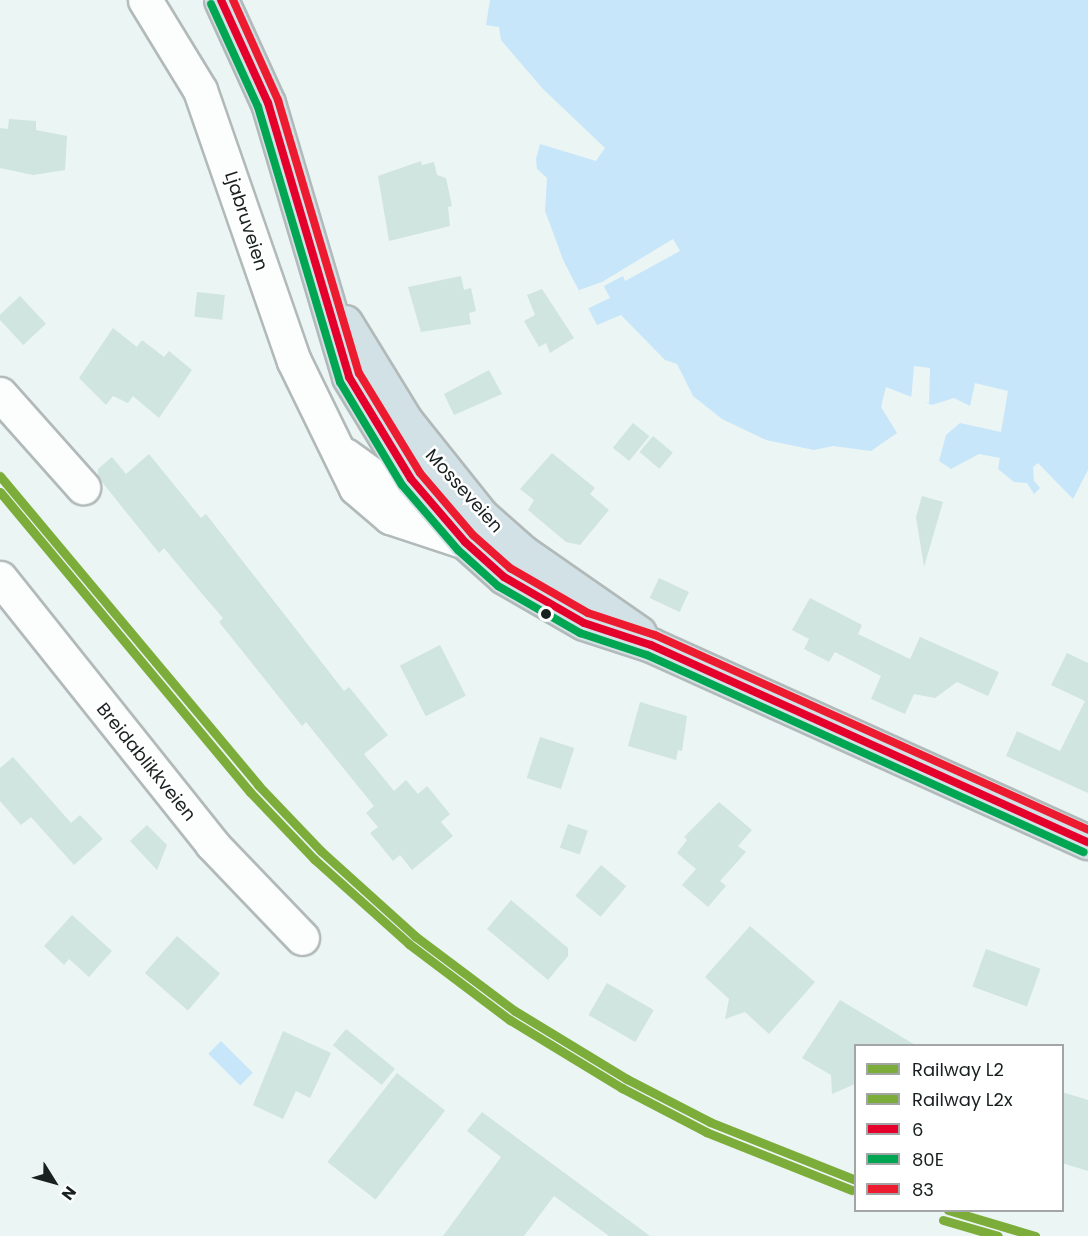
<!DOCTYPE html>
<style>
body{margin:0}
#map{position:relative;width:1088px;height:1236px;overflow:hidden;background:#ebf5f4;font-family:Poppins,sans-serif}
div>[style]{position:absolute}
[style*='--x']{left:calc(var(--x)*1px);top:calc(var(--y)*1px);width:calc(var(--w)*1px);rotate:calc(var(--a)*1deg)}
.water>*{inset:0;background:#c8e6fa;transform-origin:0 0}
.pier>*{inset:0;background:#ebf5f4}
.building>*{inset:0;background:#d0e5df;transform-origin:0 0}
.roads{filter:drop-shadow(2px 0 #b2bab9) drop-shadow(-2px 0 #b2bab9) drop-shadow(0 2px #b2bab9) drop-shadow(0 -2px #b2bab9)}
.minor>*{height:33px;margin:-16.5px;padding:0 16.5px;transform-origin:16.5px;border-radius:16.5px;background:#fcfefd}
.highway>*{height:33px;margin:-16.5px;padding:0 16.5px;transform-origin:16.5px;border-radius:16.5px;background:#d1e1e5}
.bus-1>*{height:8px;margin:-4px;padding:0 4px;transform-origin:4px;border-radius:4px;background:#e4002b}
.bus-2>*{height:8px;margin:-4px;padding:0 4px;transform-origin:4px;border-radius:4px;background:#00a651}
.bus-3>*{height:8px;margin:-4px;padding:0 4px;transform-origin:4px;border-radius:4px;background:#ed1b2f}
.rail-1>*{height:9px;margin:-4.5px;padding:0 4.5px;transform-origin:4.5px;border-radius:4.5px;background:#7cad3a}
.rail-2>*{height:9px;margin:-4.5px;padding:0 4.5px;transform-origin:4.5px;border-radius:4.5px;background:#7cad3a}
.dots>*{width:16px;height:16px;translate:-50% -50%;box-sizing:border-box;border:3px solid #fff;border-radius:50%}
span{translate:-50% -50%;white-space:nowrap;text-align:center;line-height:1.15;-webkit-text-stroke:5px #fff;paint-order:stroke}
.street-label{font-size:18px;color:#192020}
.legend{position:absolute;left:854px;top:1044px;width:210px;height:168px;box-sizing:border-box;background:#fff;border:2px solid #a3a6a6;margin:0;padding:8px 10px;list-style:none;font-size:18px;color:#192020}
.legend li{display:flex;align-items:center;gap:12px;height:30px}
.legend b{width:30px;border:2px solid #a3a6a6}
.north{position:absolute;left:24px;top:1152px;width:60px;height:60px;-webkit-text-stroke:4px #fff;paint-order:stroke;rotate:127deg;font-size:16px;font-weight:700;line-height:24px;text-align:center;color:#192020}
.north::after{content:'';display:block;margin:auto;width:21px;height:27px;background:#192020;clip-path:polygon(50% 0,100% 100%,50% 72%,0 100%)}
</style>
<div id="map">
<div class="water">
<div style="clip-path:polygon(490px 0,1088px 0,1088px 470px,1073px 499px,1038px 463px,1033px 467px,1034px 481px,1040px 488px,1034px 494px,1027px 483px,1014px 482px,998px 469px,1000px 458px,979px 454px,951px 469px,939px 461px,946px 435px,960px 423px,1001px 432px,1008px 391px,975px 383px,970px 406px,954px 398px,932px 405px,886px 387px,881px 407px,897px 433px,871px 451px,833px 446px,814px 450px,766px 440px,722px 419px,693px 396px,677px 364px,665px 360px,621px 315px,597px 325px,564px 262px,545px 211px,547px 178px,537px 169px,536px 159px,540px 144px,596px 161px,605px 148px,543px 89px,501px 40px,499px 27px,486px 25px)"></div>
<div style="left:221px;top:1041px;width:45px;height:18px;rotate:45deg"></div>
</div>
<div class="pier">
<div style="clip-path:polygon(673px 239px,680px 251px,625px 281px,623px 276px,604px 286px,610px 298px,587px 309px,579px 290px,602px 282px)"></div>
<div style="clip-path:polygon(914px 366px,930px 368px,929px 403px,911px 401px)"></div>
</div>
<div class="building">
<div style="clip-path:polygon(9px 119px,36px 121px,36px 130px,67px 136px,65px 170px,33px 175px,0 168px,0 128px,8px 129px)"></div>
<div style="clip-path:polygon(421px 161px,422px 165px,434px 162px,437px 175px,446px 178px,452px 206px,448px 207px,450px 226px,389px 241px,378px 176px)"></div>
<div style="clip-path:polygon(461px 276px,464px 290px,471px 288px,476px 311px,469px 313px,471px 324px,421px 332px,408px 287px)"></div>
<div style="clip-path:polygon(542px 289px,574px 338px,550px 353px,546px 343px,539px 347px,524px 321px,535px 315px,527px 295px)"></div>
<div style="left:197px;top:292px;width:28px;height:25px;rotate:6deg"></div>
<div style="left:20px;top:296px;width:38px;height:31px;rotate:47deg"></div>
<div style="clip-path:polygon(113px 328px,137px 347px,142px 340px,164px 357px,169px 351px,192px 370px,159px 418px,133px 396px,128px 403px,113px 396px,106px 405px,79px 378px)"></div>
<div style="clip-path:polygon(489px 370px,502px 394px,454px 415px,444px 394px)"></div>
<div style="left:633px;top:423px;width:21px;height:32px;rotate:39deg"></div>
<div style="left:653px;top:436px;width:26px;height:21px;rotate:40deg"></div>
<div style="clip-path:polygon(552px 453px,595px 488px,590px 494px,609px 510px,580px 545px,566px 542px,528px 510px,534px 500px,520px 489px)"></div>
<div style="clip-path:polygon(149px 454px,201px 518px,206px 514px,344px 691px,349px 687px,388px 735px,364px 754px,394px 791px,406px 780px,418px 794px,427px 786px,450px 814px,441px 822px,453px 836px,412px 870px,400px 855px,393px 861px,370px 833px,378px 827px,366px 813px,374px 806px,306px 722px,302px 726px,219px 622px,223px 618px,203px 595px,164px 548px,159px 553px,98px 477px,98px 469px,112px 457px,126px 474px)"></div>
<div style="clip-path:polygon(922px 496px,943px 502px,924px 567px,916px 517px)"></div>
<div style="left:659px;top:578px;width:33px;height:22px;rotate:25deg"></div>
<div style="clip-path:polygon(810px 598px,862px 625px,858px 634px,910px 659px,920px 637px,999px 672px,988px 696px,957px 682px,935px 698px,914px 694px,905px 714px,871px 699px,881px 676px,835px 652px,829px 662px,804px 649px,809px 639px,792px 630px)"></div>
<div style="left:440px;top:645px;width:57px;height:45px;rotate:63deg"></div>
<div style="clip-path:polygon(1067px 653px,1088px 663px,1088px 793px,1006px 756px,1017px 731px,1060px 751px,1085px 701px,1051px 685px)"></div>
<div style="clip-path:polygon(640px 702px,687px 716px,682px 751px,678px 750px,676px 760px,628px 746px)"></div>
<div style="left:540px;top:737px;width:36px;height:43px;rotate:18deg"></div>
<div style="clip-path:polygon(13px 757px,71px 823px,80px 815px,103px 839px,74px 865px,31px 817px,21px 825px,0 801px,0 768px)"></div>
<div style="clip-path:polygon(719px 802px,752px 830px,738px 846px,746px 852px,720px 881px,726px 886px,708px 907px,682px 885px,696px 869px,677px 853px,687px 840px,684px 837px)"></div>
<div style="left:568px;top:824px;width:21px;height:25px;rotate:19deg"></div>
<div style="clip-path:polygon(147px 825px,167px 845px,157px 870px,130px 841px)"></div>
<div style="left:601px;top:865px;width:33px;height:40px;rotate:40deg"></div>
<div style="clip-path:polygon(511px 900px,568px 948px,568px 956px,548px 980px,487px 929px)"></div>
<div style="clip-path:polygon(72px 915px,112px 951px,89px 977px,69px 959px,64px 965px,44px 946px)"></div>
<div style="clip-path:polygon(750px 926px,815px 982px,769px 1034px,745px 1012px,725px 1019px,729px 999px,705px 977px)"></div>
<div style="left:177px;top:936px;width:57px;height:49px;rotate:41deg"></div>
<div style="left:986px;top:949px;width:58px;height:40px;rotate:20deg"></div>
<div style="left:607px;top:983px;width:54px;height:37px;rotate:30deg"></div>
<div style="clip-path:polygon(840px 1000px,917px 1046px,855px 1046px,855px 1084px,832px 1094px,831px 1075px,802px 1058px)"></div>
<div style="left:346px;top:1029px;width:63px;height:21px;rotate:39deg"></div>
<div style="clip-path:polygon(283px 1031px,331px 1053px,310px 1098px,296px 1091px,283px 1119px,253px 1105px)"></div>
<div style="left:397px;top:1073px;width:61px;height:113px;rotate:38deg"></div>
<div style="clip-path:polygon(1062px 1092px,1088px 1100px,1088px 1171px,1062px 1163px)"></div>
<div style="clip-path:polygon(482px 1112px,585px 1188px,650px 1236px,609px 1236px,554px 1196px,524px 1236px,443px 1236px,501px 1157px,467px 1131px)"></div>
</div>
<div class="roads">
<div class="minor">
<div style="--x:145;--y:0;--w:105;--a:58.6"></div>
<div style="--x:200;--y:90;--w:287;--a:70.9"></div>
<div style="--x:294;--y:361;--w:141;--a:64"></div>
<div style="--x:356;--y:488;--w:45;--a:40.5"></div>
<div style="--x:390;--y:517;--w:79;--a:18.4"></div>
<div style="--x:0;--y:394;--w:125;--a:48.3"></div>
<div style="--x:345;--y:455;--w:53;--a:35.8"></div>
<div style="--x:388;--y:486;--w:38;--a:17"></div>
<div style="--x:424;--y:497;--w:20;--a:-6"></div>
<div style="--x:0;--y:578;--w:340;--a:51.4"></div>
<div style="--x:212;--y:844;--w:130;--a:46.2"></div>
</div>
<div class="highway">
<div style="--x:221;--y:0;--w:113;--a:65.5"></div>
<div style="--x:268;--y:103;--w:286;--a:73.5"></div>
<div style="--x:349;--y:377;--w:119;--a:58.7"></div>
<div style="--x:411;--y:479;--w:83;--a:49.4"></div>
<div style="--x:465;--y:542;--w:52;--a:41.9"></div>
<div style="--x:504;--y:577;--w:92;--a:29.9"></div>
<div style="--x:584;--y:623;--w:71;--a:18.2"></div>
<div style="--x:651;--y:645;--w:479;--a:24.3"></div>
<div style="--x:345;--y:322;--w:116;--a:58.4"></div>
<div style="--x:406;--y:421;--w:120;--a:51.4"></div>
<div style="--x:481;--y:515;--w:57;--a:41.5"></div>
<div style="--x:524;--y:553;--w:140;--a:34.8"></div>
</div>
</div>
<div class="bus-1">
<div style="--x:221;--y:0;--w:113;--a:65.5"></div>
<div style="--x:268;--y:103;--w:286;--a:73.5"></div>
<div style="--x:349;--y:377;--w:119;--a:58.7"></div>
<div style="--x:411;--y:479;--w:83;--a:49.4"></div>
<div style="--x:465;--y:542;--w:52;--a:41.9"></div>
<div style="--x:504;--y:577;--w:92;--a:29.9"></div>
<div style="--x:584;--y:623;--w:71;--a:18.2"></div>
<div style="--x:651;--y:645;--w:479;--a:24.3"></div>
</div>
<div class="bus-2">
<div style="--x:211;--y:4;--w:113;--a:65.5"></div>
<div style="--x:258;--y:107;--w:287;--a:73.4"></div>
<div style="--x:340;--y:382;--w:120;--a:59"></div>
<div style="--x:402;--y:485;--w:86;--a:49.3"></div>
<div style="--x:458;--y:550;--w:54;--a:42"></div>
<div style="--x:498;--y:586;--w:95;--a:29.8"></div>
<div style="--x:580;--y:633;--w:71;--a:18.2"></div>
<div style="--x:647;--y:655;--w:479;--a:24.3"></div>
</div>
<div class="bus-3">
<div style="--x:233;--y:0;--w:110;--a:65.8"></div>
<div style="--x:278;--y:100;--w:285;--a:73.5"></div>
<div style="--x:359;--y:373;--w:117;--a:58.6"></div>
<div style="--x:420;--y:473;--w:82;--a:49.5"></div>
<div style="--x:473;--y:535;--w:50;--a:41.7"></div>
<div style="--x:510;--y:568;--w:90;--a:30"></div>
<div style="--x:588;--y:613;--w:71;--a:18.2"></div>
<div style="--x:655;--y:635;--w:475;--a:24.2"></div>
</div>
<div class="rail-1">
<div style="--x:0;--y:476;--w:403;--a:50.1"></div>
<div style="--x:258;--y:785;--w:91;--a:46.3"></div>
<div style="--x:321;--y:851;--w:127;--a:42.1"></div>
<div style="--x:415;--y:936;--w:125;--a:36.9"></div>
<div style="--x:515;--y:1011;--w:131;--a:31.3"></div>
<div style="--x:627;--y:1079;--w:93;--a:27.4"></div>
<div style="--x:710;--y:1122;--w:157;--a:21.7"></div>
<div style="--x:948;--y:1210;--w:91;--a:16.6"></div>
</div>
<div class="rail-2">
<div style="--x:0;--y:492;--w:391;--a:50.2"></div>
<div style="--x:250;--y:792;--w:93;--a:46.3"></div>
<div style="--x:314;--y:859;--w:127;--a:41.8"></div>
<div style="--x:409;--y:944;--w:126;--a:37"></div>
<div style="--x:510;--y:1020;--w:131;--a:31.3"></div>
<div style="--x:622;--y:1088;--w:95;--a:27.6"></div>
<div style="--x:706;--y:1132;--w:157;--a:21.7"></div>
<div style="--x:943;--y:1220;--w:57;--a:16.2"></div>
</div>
<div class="dots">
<div style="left:546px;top:614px;background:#192020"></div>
</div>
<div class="street-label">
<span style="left:246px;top:221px;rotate:72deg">Ljabruveien</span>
<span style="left:464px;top:491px;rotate:48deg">Mosseveien</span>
<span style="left:146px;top:762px;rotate:51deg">Breidablikkveien</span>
</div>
<ul class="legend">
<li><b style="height:8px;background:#7cad3a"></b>Railway L2</li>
<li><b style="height:8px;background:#7cad3a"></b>Railway L2x</li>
<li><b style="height:8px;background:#e4002b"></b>6</li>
<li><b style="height:8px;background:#00a651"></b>80E</li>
<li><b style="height:8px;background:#ed1b2f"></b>83</li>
</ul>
<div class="north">N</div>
</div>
